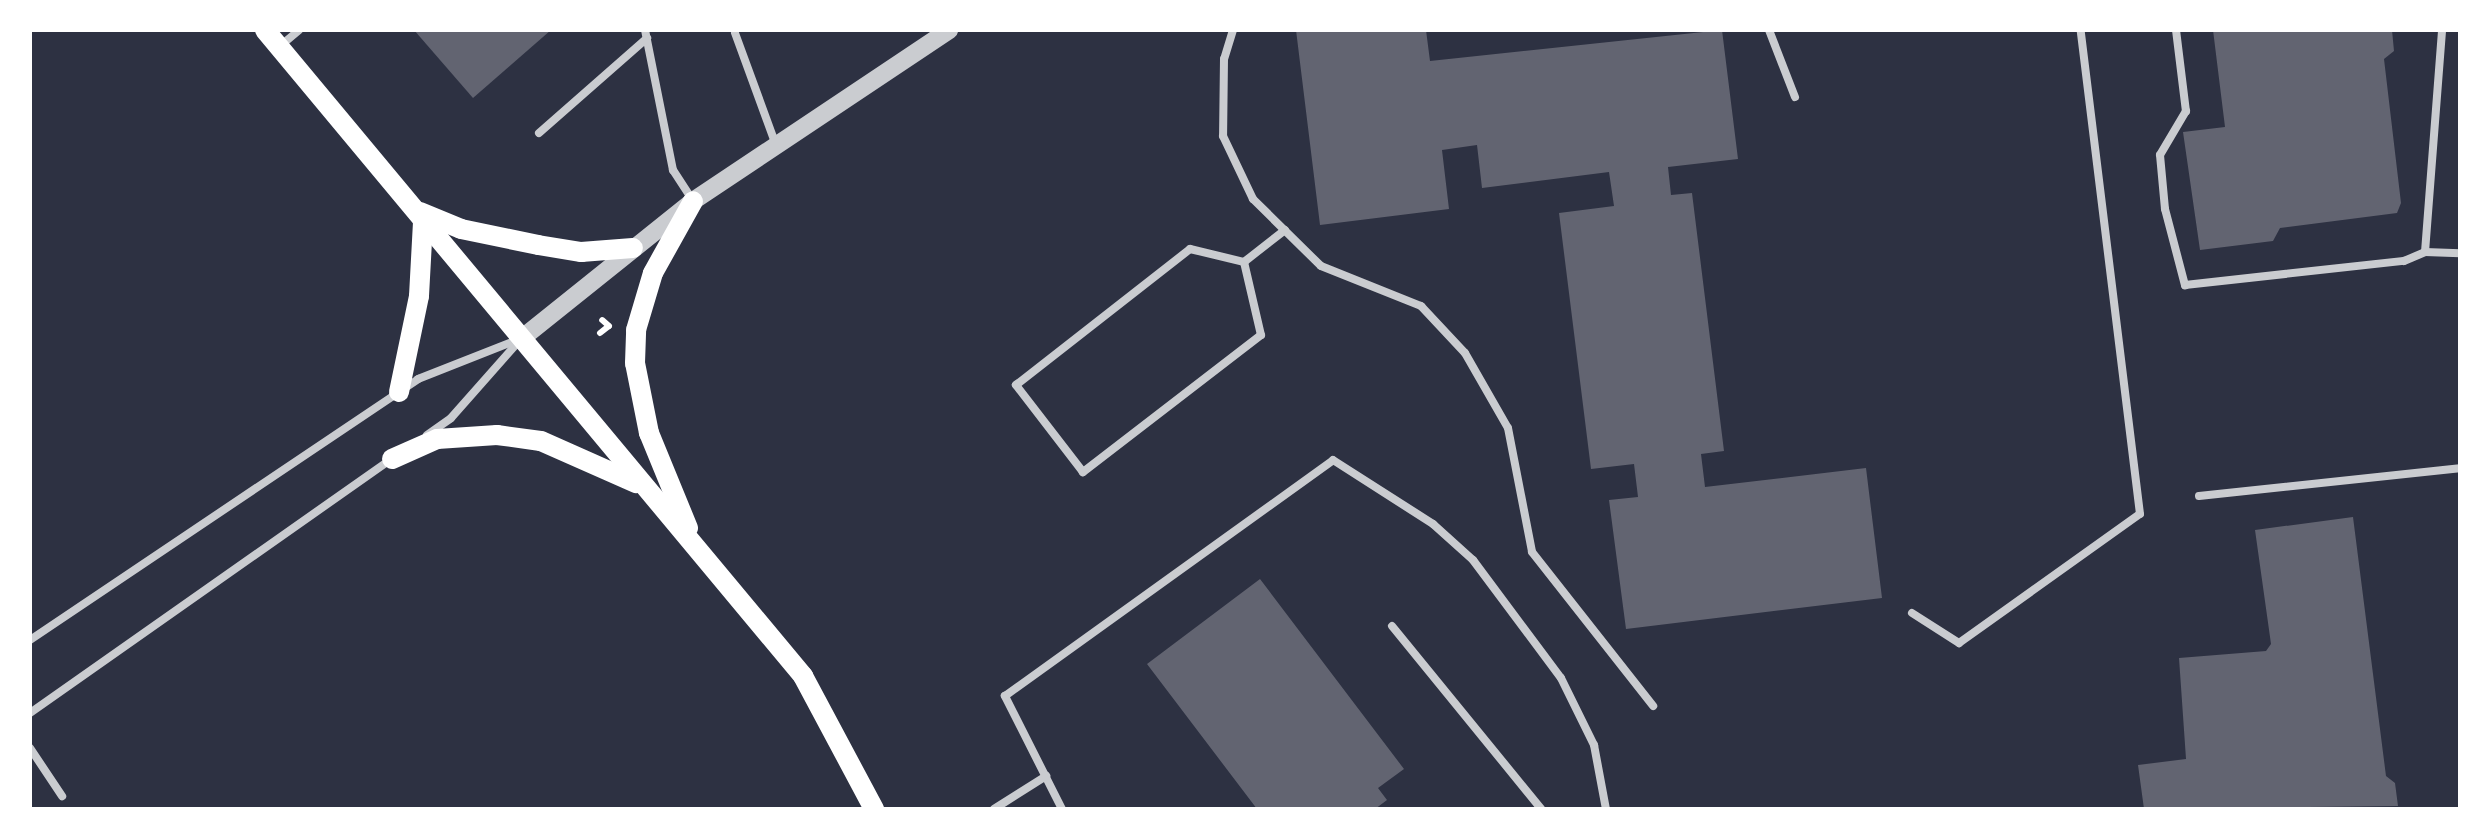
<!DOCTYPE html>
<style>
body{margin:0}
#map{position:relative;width:2490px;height:839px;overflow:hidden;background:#2d3142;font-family:"PT Sans Narrow",sans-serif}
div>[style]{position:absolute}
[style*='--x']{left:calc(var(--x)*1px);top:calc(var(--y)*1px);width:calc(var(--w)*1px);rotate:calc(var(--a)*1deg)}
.building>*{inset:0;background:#626471}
.path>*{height:6px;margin:-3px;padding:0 3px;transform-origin:3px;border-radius:3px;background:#fff}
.service>*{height:8px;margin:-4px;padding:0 4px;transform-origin:4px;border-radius:4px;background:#caccd0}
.tertiary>*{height:18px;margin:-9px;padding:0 9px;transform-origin:9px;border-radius:9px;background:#caccd0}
.secondary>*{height:20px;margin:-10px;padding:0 10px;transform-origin:10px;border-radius:10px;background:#fff}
span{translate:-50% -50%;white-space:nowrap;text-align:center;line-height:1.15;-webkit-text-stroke:8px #fff;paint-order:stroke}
.frame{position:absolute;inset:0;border:32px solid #fff;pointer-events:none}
</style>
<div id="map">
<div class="building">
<div style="clip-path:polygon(414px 30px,551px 30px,473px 98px)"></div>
<div style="clip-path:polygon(1296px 30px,1426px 30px,1430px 61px,1722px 30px,1738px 159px,1668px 167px,1671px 195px,1692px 193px,1724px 451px,1701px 454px,1705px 487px,1866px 468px,1882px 598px,1626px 629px,1609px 500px,1638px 497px,1634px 464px,1591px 469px,1559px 213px,1614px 206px,1609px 172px,1482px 188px,1477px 145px,1442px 150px,1449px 209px,1320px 225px)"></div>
<div style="clip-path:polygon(2213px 30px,2392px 30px,2394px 51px,2384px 59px,2401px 203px,2397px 213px,2280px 228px,2273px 241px,2200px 250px,2183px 132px,2225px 127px)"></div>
<div style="clip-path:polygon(2353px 517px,2386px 776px,2395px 783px,2398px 806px,2144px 809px,2138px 765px,2186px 759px,2179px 658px,2266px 651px,2271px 644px,2255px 530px)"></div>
<div style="clip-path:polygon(1260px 579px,1404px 769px,1378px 788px,1387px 800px,1375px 809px,1257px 809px,1147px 664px)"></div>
</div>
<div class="path">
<div style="--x:600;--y:333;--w:11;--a:-38"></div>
<div style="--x:609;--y:326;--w:9;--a:-139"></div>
</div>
<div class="service">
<div style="--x:645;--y:30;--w:143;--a:78.7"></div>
<div style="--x:673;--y:170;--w:37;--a:57"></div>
<div style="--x:1233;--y:30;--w:30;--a:107"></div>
<div style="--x:1224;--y:59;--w:77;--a:90.7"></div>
<div style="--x:1223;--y:136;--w:70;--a:64.5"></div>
<div style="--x:1253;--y:199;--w:95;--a:44.6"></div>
<div style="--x:1321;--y:266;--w:108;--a:21.8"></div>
<div style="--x:1421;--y:306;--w:64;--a:46.9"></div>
<div style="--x:1465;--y:353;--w:86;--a:60.2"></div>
<div style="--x:1508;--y:428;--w:126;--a:79"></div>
<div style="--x:1532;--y:552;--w:196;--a:51.8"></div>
<div style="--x:1769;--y:30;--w:72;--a:68.8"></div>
<div style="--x:2176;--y:30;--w:82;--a:83"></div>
<div style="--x:2186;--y:111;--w:51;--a:120.6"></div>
<div style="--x:2160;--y:155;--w:54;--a:84.7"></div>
<div style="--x:2165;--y:209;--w:79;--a:75.3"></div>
<div style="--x:2185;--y:285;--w:220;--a:-6.3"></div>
<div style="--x:2404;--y:261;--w:23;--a:-23"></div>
<div style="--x:2425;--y:252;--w:223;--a:-85.6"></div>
<div style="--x:735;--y:33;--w:119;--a:69.9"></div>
<div style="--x:279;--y:47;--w:26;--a:-40"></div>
<div style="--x:539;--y:133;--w:144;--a:-41.3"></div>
<div style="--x:2425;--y:252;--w:35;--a:2"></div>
<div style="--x:1244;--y:262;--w:75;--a:76.9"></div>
<div style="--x:1261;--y:335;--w:225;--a:142.4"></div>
<div style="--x:1083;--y:472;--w:110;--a:-127.6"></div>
<div style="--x:1016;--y:385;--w:221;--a:-38"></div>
<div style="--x:1190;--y:249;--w:56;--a:13.5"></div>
<div style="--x:1244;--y:262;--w:52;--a:-38"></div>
<div style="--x:427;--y:435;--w:29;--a:-35"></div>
<div style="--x:451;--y:418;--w:106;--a:-48.5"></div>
<div style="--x:2199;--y:496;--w:262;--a:-6.1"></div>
<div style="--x:1912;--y:613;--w:56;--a:32.6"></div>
<div style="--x:1959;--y:643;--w:222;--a:-35.5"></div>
<div style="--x:2140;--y:514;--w:488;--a:-97"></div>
<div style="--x:1392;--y:626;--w:236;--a:50.8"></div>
<div style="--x:30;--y:640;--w:468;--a:-33.9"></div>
<div style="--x:418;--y:379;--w:106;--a:-21.5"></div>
<div style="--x:30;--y:713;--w:440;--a:-35.1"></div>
<div style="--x:30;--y:748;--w:58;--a:56.3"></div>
<div style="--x:994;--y:809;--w:62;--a:-32.4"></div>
<div style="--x:1062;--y:809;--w:127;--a:-116.8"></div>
<div style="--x:1005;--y:696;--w:404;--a:-35.7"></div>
<div style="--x:1333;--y:460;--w:119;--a:32.6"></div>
<div style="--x:1433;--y:524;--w:54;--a:42"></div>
<div style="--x:1473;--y:560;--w:147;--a:53.3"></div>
<div style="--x:1561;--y:678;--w:75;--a:63.8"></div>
<div style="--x:1594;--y:745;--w:65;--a:79.4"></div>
</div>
<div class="tertiary">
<div style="--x:521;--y:339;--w:221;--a:-38.7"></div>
<div style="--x:693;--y:201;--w:308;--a:-33.7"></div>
</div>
<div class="secondary">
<div style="--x:265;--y:30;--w:841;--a:50.21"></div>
<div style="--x:803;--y:676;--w:151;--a:61.9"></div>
<div style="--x:420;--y:212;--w:44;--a:22.5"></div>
<div style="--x:461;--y:229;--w:79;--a:11.7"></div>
<div style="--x:538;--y:245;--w:44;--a:9.2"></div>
<div style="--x:581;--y:252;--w:52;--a:-4.4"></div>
<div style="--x:399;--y:392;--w:98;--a:-78.2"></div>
<div style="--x:419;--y:296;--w:75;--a:-86.9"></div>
<div style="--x:392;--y:459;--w:49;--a:-24"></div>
<div style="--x:437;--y:439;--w:60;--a:-3.8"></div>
<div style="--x:497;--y:435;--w:44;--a:7.8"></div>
<div style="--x:541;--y:441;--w:104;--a:23.9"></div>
<div style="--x:688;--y:528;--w:103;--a:-112.3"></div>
<div style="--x:649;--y:433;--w:71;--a:-101.3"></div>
<div style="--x:635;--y:363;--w:33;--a:-88"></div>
<div style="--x:636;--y:330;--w:59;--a:-73.4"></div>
<div style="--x:653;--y:273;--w:82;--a:-60.9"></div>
</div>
<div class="frame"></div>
</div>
